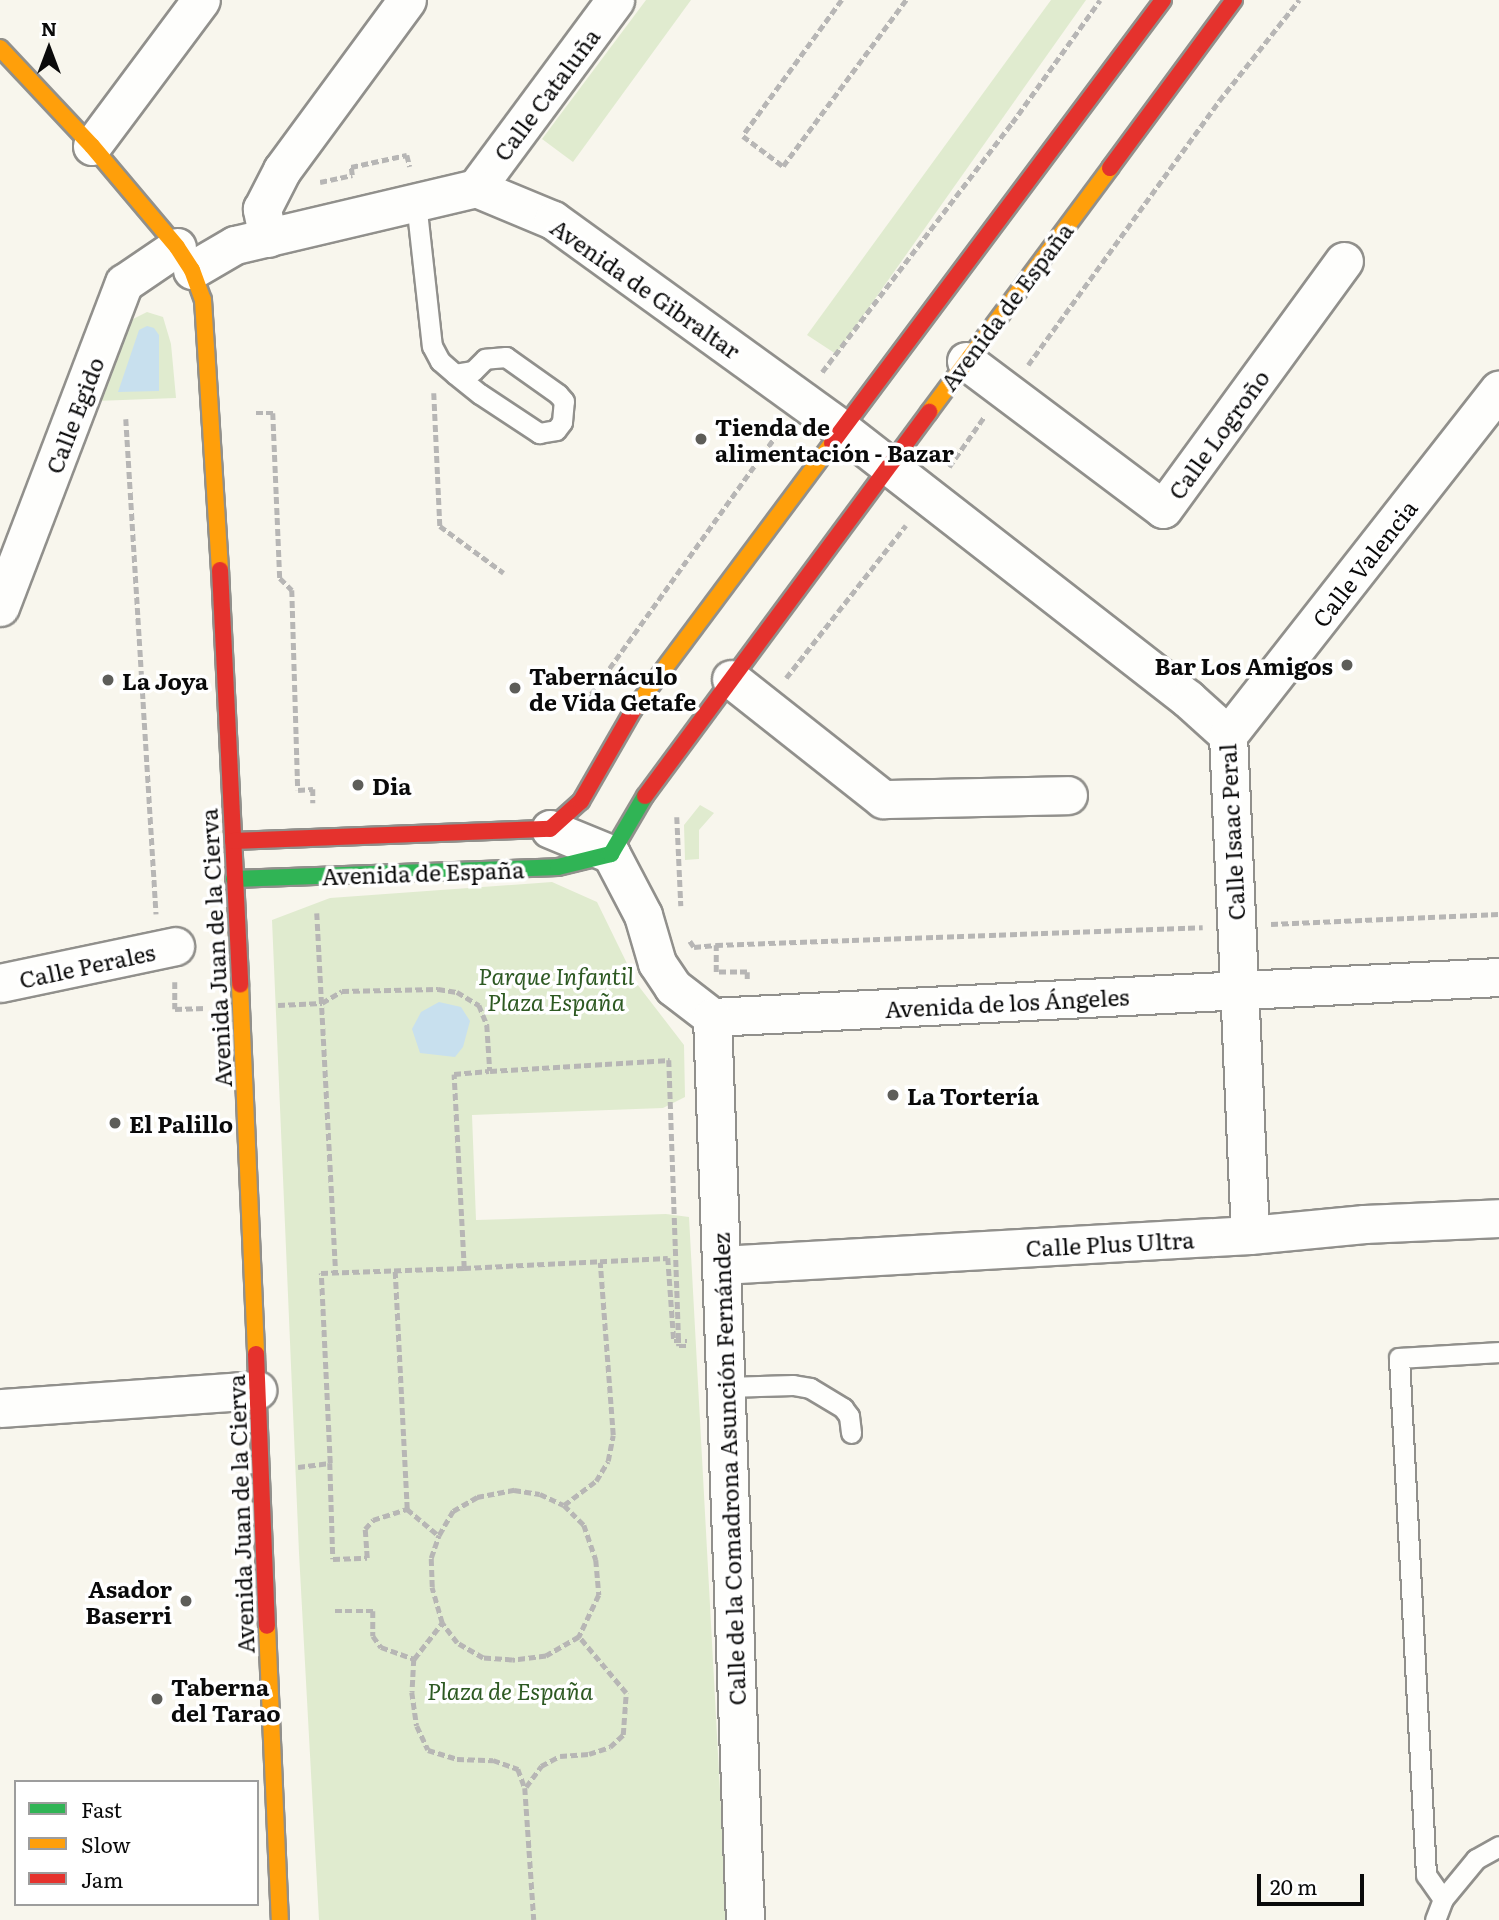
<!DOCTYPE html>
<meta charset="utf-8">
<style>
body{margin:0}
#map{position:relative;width:1499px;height:1920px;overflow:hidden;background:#f8f6ed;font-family:Literata,serif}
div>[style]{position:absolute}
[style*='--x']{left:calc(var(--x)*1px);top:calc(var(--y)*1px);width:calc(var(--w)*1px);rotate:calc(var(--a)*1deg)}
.green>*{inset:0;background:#e0ebcf}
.water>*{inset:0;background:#c8e0ee}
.path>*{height:4.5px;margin-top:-2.25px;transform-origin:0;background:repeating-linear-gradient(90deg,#b7b6b5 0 7px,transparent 0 10.5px)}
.roads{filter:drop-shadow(2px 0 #91908c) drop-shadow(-2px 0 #91908c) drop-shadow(0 2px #91908c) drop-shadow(0 -2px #91908c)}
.lane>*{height:19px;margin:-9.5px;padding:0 9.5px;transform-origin:9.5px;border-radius:9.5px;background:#fefefc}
.street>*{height:37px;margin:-18.5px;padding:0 18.5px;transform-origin:18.5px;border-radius:18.5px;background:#fefefc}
.fast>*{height:16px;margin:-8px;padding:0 8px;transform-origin:8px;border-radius:8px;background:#30b455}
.slow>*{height:16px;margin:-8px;padding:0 8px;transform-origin:8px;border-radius:8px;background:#ff9f0a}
.jam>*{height:16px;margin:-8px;padding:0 8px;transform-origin:8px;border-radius:8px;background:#e5322d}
.dots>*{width:19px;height:19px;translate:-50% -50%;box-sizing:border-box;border:4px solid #fff;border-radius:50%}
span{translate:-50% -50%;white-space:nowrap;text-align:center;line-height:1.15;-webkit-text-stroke:7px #fff;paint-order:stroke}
.street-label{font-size:23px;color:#0a0a0a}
.poi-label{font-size:23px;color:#0a0a0a;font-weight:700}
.left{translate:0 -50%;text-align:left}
.right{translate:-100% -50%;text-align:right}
.park-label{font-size:23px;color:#2d5922;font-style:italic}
.legend{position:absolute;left:14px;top:1780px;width:245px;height:126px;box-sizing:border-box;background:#fff;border:2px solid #9d9d9d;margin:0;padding:9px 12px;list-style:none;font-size:21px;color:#0a0a0a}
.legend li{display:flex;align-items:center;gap:14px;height:35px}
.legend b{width:35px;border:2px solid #9d9d9d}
.north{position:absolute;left:14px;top:14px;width:70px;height:70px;-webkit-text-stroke:5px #fff;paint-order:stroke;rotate:0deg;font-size:19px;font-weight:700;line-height:28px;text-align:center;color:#0a0a0a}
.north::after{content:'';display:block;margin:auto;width:24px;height:32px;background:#0a0a0a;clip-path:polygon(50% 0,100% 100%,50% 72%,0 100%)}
.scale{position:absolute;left:1257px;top:1874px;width:107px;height:32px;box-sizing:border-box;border:4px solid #0a0a0a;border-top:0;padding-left:9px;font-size:21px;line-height:24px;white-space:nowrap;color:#0a0a0a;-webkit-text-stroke:5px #fff;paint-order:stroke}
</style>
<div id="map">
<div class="green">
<div style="clip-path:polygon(646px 0,691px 0,573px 162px,542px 139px)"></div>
<div style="clip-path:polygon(1051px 0,1086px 0,836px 354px,807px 335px)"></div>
<div style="clip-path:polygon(147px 312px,163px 317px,171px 344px,176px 398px,96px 401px,129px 321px)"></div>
<div style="clip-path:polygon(700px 805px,714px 813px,699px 830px,699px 859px,685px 860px,684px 825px)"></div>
<div style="clip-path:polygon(552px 882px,597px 902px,637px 984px,684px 1045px,685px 1097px,663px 1108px,472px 1115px,476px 1220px,666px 1214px,689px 1217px,727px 1920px,319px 1920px,299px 1553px,272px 920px,330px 898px)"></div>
</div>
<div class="water">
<div style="clip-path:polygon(147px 326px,154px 328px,159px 335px,159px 391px,118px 392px,139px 330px)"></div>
<div style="clip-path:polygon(439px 1002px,461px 1007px,470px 1021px,463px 1047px,455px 1057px,420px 1053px,412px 1029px,421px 1012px)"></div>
</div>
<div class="path">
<div style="--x:842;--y:0;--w:168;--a:126.1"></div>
<div style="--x:743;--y:136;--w:50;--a:36.9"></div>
<div style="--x:783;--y:166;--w:207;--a:-53.5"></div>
<div style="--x:320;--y:182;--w:33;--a:-12"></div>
<div style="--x:352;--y:175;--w:8;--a:-97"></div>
<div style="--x:351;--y:167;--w:57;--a:-12.1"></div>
<div style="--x:407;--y:155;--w:12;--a:76"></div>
<div style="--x:1028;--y:365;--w:326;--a:-54.1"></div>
<div style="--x:1219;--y:101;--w:129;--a:-51.6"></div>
<div style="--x:822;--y:372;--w:313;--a:-52.7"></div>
<div style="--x:1012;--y:123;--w:151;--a:-54.4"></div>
<div style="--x:434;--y:393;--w:133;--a:87.4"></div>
<div style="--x:440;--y:526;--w:79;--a:36.3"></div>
<div style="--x:256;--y:413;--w:17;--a:0"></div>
<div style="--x:273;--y:413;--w:165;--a:87.6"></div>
<div style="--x:280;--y:578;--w:17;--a:45"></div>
<div style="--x:292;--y:590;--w:200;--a:88.3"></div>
<div style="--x:298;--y:790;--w:15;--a:-4"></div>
<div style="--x:313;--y:789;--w:14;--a:90"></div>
<div style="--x:126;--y:419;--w:496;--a:86.5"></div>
<div style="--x:949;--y:467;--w:61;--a:-55"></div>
<div style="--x:786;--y:678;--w:194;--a:-51.9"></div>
<div style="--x:592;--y:701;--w:7;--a:-98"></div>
<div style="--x:591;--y:694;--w:328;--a:-54.4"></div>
<div style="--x:677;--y:817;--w:89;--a:87.4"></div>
<div style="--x:317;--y:913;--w:361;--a:87"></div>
<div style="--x:1271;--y:924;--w:228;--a:-2.5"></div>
<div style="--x:690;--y:941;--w:7;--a:56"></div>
<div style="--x:694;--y:947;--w:22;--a:-5"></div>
<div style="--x:747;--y:979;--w:7;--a:-90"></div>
<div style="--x:747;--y:972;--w:31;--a:180"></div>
<div style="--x:716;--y:972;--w:27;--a:-90"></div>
<div style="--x:716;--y:945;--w:487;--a:-2.1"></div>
<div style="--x:175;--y:982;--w:27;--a:90"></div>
<div style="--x:175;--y:1009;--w:31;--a:-2"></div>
<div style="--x:278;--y:1005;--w:44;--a:-2.6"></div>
<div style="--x:322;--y:1003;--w:23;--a:-31"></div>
<div style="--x:342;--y:991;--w:96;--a:-1.2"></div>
<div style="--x:438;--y:989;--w:19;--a:9"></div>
<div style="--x:457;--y:992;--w:26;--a:31"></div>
<div style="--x:479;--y:1005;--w:22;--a:68"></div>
<div style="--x:487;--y:1025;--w:46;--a:86.3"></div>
<div style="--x:490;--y:1071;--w:180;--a:-3.5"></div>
<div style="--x:669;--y:1060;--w:286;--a:88"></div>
<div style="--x:679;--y:1346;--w:10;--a:0"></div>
<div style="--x:464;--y:1268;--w:204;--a:-2.8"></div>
<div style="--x:668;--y:1258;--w:83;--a:85.9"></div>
<div style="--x:674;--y:1341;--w:13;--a:0"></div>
<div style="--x:330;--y:1463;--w:96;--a:88.2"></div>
<div style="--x:333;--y:1559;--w:34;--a:-2"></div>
<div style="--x:367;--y:1558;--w:29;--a:-94"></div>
<div style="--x:365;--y:1529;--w:12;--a:-48"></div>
<div style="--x:373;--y:1520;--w:36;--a:-18"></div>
<div style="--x:407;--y:1509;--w:238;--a:-92.9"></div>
<div style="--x:298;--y:1467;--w:32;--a:-7"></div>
<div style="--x:330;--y:1463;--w:190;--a:-92.7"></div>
<div style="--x:321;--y:1273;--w:143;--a:-2"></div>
<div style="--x:464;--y:1268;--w:194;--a:-93"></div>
<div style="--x:454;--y:1074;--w:35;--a:-5"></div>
<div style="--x:514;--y:1490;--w:26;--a:9"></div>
<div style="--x:540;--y:1494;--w:26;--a:25"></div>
<div style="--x:564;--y:1505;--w:28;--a:45"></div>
<div style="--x:584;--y:1525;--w:37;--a:71"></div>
<div style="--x:596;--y:1560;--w:35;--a:85"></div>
<div style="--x:599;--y:1595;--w:47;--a:115.5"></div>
<div style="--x:579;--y:1637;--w:38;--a:150"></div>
<div style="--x:546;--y:1656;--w:34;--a:173"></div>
<div style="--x:512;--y:1660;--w:29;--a:-176"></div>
<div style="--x:483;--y:1658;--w:30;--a:-150"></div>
<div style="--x:457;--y:1643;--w:25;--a:-127"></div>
<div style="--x:442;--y:1623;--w:37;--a:-106"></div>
<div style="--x:432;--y:1587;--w:29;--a:-92"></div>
<div style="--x:431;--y:1558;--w:24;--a:-71"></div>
<div style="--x:439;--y:1535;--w:28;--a:-60"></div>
<div style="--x:453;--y:1511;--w:28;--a:-30"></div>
<div style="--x:477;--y:1497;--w:38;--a:-11"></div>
<div style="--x:564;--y:1505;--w:40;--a:-37"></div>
<div style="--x:596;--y:1481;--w:23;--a:-59"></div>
<div style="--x:608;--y:1461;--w:26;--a:-79"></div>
<div style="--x:613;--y:1435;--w:173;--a:-94.3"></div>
<div style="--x:407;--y:1509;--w:40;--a:40"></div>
<div style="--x:335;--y:1611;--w:38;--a:0"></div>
<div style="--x:373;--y:1611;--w:25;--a:90"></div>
<div style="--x:373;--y:1636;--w:14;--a:54"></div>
<div style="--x:381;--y:1647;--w:35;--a:20"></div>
<div style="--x:414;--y:1659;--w:33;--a:93"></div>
<div style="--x:412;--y:1692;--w:34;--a:82"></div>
<div style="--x:417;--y:1726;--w:26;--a:65"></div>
<div style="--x:428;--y:1750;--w:30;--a:17"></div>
<div style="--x:457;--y:1759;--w:36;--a:2"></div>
<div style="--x:493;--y:1760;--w:27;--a:20"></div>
<div style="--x:518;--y:1769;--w:20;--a:70"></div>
<div style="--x:525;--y:1788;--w:132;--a:86.1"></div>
<div style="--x:414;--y:1659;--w:46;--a:-52.1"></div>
<div style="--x:526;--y:1787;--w:26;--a:-54"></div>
<div style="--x:541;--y:1766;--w:21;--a:-28"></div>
<div style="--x:560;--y:1756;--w:29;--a:-4"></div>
<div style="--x:589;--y:1754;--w:22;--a:-18"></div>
<div style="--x:610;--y:1747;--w:18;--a:-43"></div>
<div style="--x:623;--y:1735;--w:42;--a:-85.9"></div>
<div style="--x:626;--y:1693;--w:73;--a:-130"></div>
</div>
<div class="roads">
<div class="lane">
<div style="--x:416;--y:202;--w:145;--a:83.7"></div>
<div style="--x:432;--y:346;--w:17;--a:62"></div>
<div style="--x:440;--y:361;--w:20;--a:41"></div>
<div style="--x:455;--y:374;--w:32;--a:39"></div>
<div style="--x:480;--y:394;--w:71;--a:33.5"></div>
<div style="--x:539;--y:433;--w:17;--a:-10"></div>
<div style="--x:556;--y:430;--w:10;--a:-53"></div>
<div style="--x:562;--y:422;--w:21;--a:-85"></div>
<div style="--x:564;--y:401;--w:9;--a:-131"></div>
<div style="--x:558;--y:394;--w:64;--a:-144.6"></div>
<div style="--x:506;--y:357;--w:21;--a:175"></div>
<div style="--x:485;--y:359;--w:17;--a:135"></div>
<div style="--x:473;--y:371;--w:18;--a:171"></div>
<div style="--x:726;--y:1387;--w:67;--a:-1.7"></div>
<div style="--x:793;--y:1385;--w:17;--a:10"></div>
<div style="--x:810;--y:1388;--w:39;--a:31"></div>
<div style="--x:843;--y:1408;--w:10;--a:53"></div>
<div style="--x:849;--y:1416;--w:17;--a:83"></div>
<div style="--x:1443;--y:1899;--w:29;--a:-125"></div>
<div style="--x:1426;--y:1875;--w:518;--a:-92.99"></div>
<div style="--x:1399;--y:1358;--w:100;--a:-3.4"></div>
<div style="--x:1435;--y:1920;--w:22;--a:-69"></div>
<div style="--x:1443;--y:1899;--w:52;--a:-50.5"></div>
<div style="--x:1476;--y:1859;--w:26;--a:-29"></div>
</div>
<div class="street">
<div style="--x:92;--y:146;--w:182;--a:-53.3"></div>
<div style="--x:476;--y:188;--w:234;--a:-53.5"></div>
<div style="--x:268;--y:238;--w:30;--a:-102"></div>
<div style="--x:262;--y:209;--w:44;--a:-62.9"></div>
<div style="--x:282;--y:170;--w:211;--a:-53.7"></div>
<div style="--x:192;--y:270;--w:50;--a:-30.2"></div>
<div style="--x:235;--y:245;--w:248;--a:-13.3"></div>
<div style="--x:476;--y:188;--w:83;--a:22.6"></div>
<div style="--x:553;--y:220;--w:359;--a:35.9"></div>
<div style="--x:844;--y:431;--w:436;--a:37.9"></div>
<div style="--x:1188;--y:699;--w:54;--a:42"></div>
<div style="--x:1228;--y:735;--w:500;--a:87.48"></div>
<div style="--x:966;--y:361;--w:246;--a:36.9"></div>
<div style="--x:1163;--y:509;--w:307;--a:-53.9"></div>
<div style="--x:0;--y:607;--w:347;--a:-69.1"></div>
<div style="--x:124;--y:283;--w:64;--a:-34.2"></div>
<div style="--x:731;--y:679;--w:194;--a:38.3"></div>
<div style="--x:883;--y:799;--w:185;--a:-1.2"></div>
<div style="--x:1228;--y:735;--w:439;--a:-51.9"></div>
<div style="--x:550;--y:829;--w:66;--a:22.3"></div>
<div style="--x:611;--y:854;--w:69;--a:62.3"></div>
<div style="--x:643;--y:915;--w:50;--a:73.7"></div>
<div style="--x:657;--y:963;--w:29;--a:56"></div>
<div style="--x:673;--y:987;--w:49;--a:37.6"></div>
<div style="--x:712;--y:1017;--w:788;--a:-2.91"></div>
<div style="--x:0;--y:983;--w:179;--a:-11.9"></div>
<div style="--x:712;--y:1017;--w:904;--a:87.91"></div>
<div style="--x:721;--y:1265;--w:530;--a:-3.25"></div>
<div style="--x:1250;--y:1235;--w:115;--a:-5.5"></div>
<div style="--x:1364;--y:1224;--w:135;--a:-2.5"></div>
<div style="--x:0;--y:1408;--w:258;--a:-4"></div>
</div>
<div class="fast">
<div style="--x:234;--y:879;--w:324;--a:-2.1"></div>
<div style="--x:558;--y:867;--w:55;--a:-13.8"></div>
<div style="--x:611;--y:854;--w:67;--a:-59.6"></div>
</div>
<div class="slow">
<div style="--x:0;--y:48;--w:134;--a:46.8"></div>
<div style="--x:92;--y:146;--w:132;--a:49.9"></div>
<div style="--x:177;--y:247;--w:27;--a:57"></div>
<div style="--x:192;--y:270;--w:32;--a:70"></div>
<div style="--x:203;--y:300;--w:271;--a:86.4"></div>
<div style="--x:929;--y:412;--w:304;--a:-53.4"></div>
<div style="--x:634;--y:709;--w:332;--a:-53.3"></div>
<div style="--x:240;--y:985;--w:369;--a:87.5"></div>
<div style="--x:267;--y:1626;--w:294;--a:87.5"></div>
</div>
<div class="jam">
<div style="--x:1110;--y:168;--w:209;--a:-53.6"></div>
<div style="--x:832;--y:443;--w:553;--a:-53.23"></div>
<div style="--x:220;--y:570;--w:415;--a:87.2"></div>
<div style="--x:645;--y:796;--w:478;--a:-53.5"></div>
<div style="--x:233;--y:841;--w:317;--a:-2.2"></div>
<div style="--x:550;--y:829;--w:42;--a:-42.1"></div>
<div style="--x:581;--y:801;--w:106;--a:-60.1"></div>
<div style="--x:256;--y:1354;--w:272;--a:87.7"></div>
</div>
</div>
<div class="dots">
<div style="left:701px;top:439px;background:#5d5d59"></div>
<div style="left:1347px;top:665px;background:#5d5d59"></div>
<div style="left:108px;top:680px;background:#5d5d59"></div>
<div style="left:515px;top:688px;background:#5d5d59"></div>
<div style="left:358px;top:785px;background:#5d5d59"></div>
<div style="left:893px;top:1095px;background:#5d5d59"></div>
<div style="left:115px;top:1123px;background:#5d5d59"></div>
<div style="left:186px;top:1601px;background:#5d5d59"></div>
<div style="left:157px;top:1699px;background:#5d5d59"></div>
</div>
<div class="street-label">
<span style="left:546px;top:94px;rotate:-53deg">Calle Cataluña</span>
<span style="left:646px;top:288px;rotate:35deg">Avenida de Gibraltar</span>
<span style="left:1006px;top:306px;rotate:-53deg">Avenida de España</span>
<span style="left:74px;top:415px;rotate:-69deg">Calle Egido</span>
<span style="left:1218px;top:434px;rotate:-54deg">Calle Logroño</span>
<span style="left:1364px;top:563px;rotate:-52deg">Calle Valencia</span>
<span style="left:1231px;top:832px;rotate:-93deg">Calle Isaac Peral</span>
<span style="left:423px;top:872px;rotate:-2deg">Avenida de España</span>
<span style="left:215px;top:948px;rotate:-93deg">Avenida Juan de la Cierva</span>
<span style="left:87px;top:965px;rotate:-12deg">Calle Perales</span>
<span style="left:1007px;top:1002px;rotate:-3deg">Avenida de los Ángeles</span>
<span style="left:1110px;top:1243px;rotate:-3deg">Calle Plus Ultra</span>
<span style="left:728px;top:1469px;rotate:-92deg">Calle de la Comadrona Asunción Fernández</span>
<span style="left:240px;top:1514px;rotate:-92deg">Avenida Juan de la Cierva</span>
</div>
<div class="poi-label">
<span class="left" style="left:715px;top:439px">Tienda de<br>alimentación - Bazar</span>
<span class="right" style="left:1333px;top:665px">Bar Los Amigos</span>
<span class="left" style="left:529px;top:688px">Tabernáculo<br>de Vida Getafe</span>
<span class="left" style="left:122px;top:680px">La Joya</span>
<span class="left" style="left:372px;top:785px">Dia</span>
<span class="left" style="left:907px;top:1095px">La Tortería</span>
<span class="left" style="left:129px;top:1123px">El Palillo</span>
<span class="right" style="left:172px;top:1601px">Asador<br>Baserri</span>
<span class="left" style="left:171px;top:1699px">Taberna<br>del Tarao</span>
</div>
<div class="park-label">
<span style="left:556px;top:988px">Parque Infantil<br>Plaza España</span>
<span style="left:510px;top:1690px">Plaza de España</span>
</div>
<ul class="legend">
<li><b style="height:9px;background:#30b455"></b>Fast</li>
<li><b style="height:9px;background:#ff9f0a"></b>Slow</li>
<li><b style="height:9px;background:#e5322d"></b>Jam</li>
</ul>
<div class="north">N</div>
<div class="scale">20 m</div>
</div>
